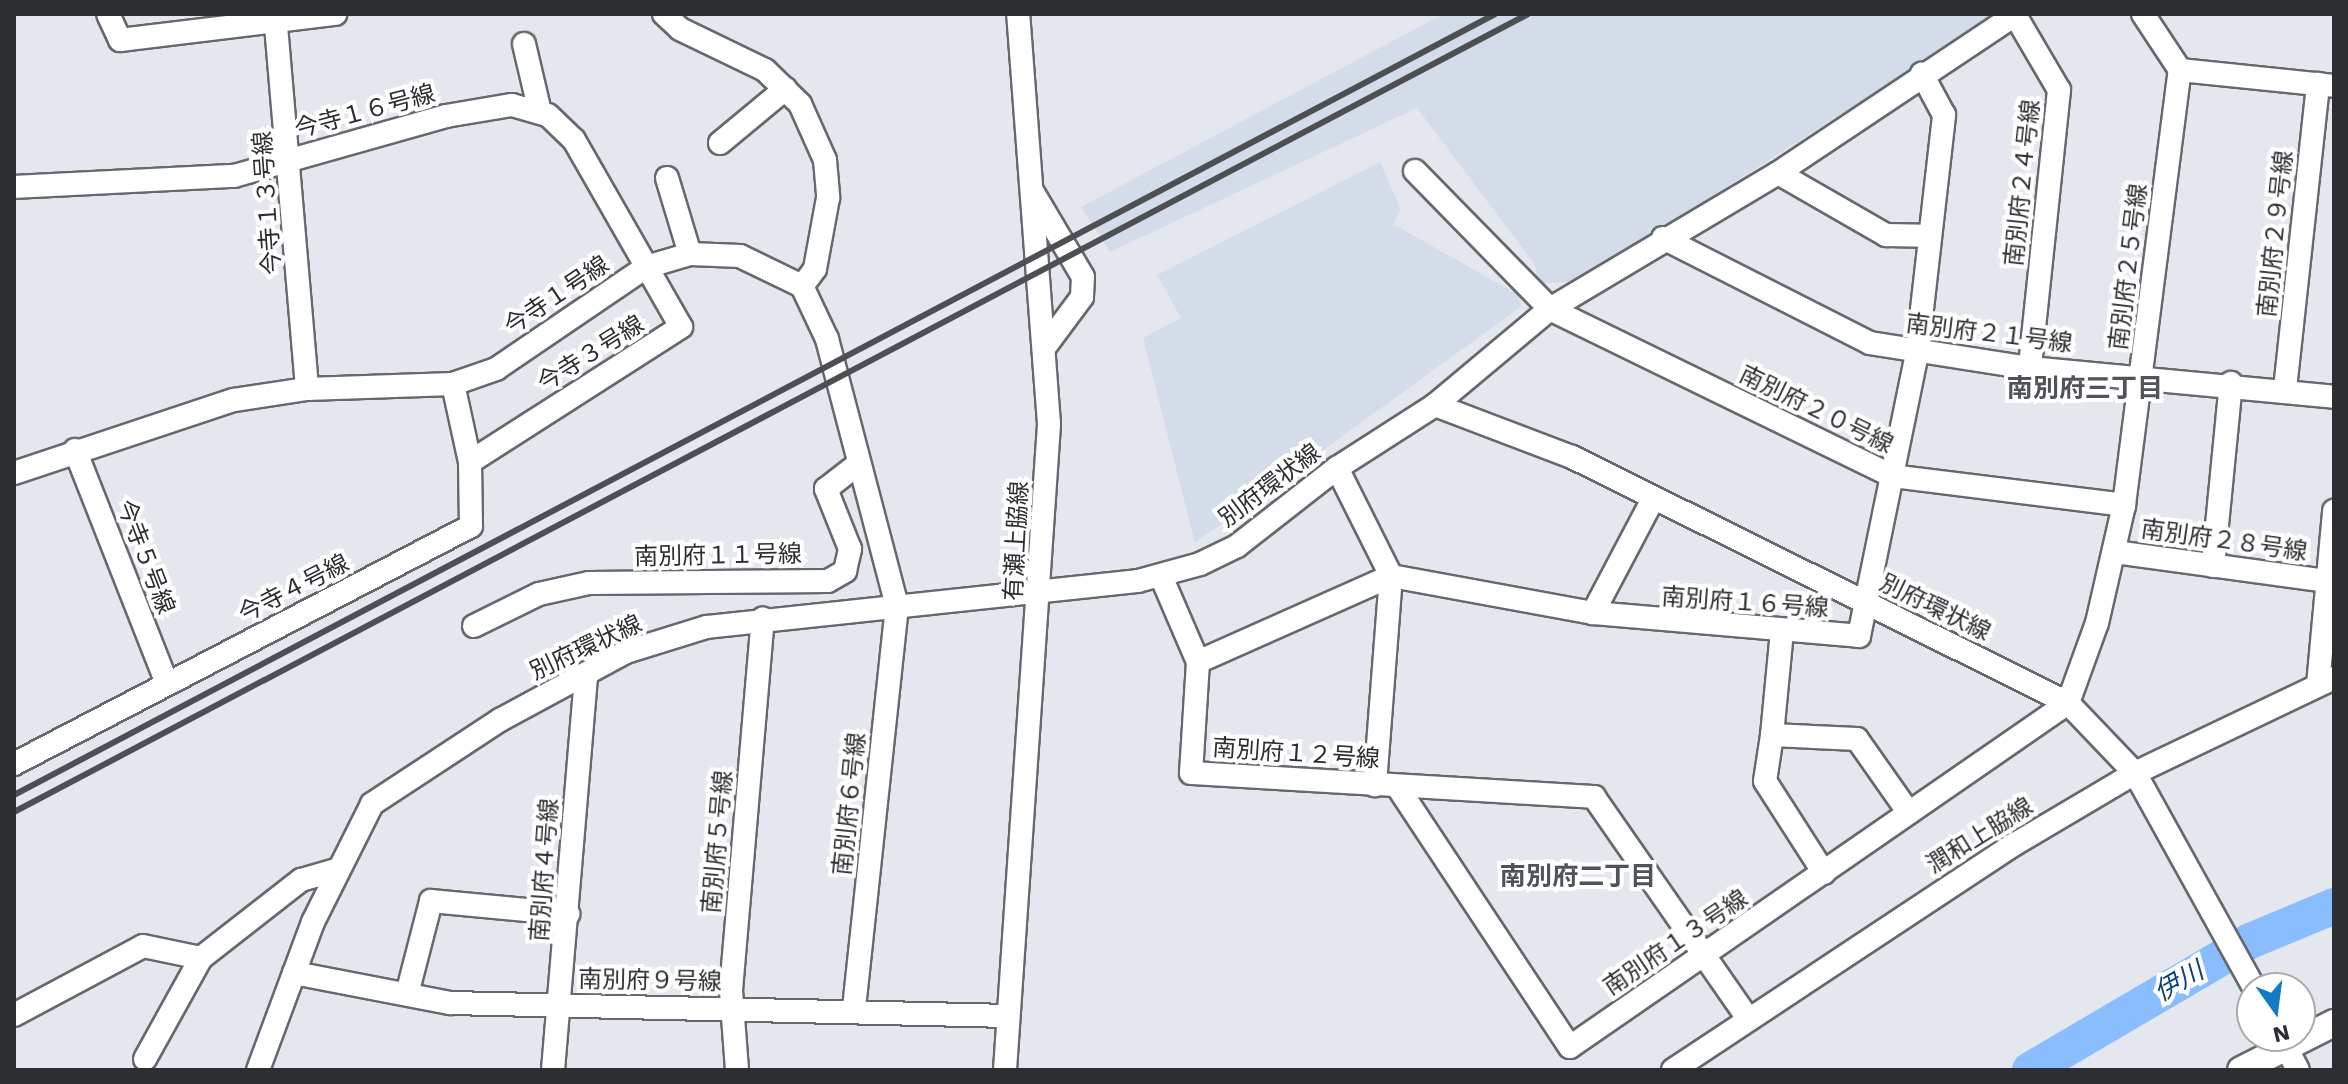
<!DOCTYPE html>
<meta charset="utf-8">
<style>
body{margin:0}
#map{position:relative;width:2348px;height:1084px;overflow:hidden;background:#e4e8ee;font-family:"Work Sans","Noto Sans JP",sans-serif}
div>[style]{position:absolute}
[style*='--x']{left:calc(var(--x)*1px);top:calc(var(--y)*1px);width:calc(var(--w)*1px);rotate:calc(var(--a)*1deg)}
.built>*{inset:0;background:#d4dce9}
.river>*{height:36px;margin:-18px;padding:0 18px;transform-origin:18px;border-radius:18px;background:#89bdfd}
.roads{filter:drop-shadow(2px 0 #65696e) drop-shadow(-2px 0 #65696e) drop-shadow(0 2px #65696e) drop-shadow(0 -2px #65696e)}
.minor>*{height:22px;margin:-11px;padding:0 11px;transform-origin:11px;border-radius:11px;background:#fff}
.major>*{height:26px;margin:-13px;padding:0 13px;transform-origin:13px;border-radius:13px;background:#fff}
.rail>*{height:6px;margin:-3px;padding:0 3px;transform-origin:3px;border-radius:3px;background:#4e4f53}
span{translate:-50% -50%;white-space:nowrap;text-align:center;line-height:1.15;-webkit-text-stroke:8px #fff;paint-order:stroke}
.street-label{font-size:24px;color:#2d2e31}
.neighbourhood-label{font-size:26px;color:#505358;font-weight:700}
.water-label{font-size:26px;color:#0a4078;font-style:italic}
.frame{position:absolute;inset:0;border:16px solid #2d2e31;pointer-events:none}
.north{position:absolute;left:2236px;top:972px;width:80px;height:80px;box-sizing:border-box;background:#fff;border:2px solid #ababad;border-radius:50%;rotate:166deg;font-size:22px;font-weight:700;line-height:32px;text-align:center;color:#2d2e31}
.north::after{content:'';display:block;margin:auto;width:28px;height:36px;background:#137ac5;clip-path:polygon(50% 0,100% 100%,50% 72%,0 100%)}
</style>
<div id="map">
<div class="built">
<div style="clip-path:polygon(1443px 14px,1997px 14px,1580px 281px,1538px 284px,1535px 265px,1417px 108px,1110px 252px,1081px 207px)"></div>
<div style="clip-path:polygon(1380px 162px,1401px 210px,1393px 224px,1517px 294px,1522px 306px,1195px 543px,1143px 338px,1181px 318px,1157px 275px)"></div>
</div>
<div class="river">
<div style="--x:2030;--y:1070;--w:255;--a:-30.4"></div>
<div style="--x:2250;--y:941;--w:91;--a:-22.6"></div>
</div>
<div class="roads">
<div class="minor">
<div style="--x:108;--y:14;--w:29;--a:65"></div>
<div style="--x:120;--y:40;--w:217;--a:-6.9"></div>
<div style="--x:275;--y:14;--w:376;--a:85.1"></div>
<div style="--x:664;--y:14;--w:22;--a:43"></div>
<div style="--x:680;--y:29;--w:94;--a:25.8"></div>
<div style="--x:765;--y:70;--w:49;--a:44.2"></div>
<div style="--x:800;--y:104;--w:61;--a:65.9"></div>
<div style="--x:825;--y:160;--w:38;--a:85"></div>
<div style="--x:828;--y:198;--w:72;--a:100.4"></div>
<div style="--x:815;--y:269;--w:21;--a:127"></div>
<div style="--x:2143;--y:14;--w:67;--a:56.5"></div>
<div style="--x:2180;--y:70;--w:155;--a:5.9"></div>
<div style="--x:2015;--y:15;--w:87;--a:59.6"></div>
<div style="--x:2059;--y:90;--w:280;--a:96"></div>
<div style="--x:524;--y:44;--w:70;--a:76.8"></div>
<div style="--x:720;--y:143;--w:85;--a:-39.7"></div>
<div style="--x:1415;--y:171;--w:193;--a:45.6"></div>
<div style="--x:1550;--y:309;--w:381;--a:26"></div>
<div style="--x:1892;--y:476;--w:234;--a:7.1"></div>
<div style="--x:1778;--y:173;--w:125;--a:29.9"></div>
<div style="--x:1886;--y:235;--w:39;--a:1"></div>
<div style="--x:667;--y:178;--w:79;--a:73.2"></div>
<div style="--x:14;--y:187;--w:220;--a:-2.9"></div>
<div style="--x:234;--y:176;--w:220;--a:-15.8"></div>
<div style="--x:446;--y:116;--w:67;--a:-9.5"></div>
<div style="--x:512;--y:105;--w:37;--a:16"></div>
<div style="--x:548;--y:115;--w:36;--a:44"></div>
<div style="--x:574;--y:140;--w:215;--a:60.2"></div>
<div style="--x:681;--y:327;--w:250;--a:147.4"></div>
<div style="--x:1034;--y:194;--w:96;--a:59.4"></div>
<div style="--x:1083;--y:277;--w:20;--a:93"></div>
<div style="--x:1082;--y:297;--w:64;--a:126.7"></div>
<div style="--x:1663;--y:238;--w:232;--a:26.9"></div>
<div style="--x:1870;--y:343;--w:162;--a:8.9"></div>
<div style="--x:2030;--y:368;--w:305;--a:5.4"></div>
<div style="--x:2285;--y:389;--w:307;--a:-83.8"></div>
<div style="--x:1435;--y:405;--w:150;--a:-39.9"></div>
<div style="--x:1550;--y:309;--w:265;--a:-30.8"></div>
<div style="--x:1778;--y:173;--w:286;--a:-33.7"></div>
<div style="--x:75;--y:450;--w:251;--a:68.5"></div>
<div style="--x:1337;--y:468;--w:121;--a:63.4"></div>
<div style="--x:1391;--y:576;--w:210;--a:94.4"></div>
<div style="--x:14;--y:473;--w:232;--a:-18.4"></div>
<div style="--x:234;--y:400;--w:74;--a:-8.6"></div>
<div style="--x:307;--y:389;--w:146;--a:-2"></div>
<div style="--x:453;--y:384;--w:46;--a:-19.2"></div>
<div style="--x:496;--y:369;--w:181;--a:-34.2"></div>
<div style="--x:646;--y:267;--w:46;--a:-16.5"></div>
<div style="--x:690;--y:254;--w:50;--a:2.3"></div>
<div style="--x:740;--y:256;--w:69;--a:25.8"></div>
<div style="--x:802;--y:286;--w:59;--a:64.7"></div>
<div style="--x:827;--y:339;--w:276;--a:75.3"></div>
<div style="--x:897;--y:606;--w:404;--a:96.1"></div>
<div style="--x:1653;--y:499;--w:129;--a:117.8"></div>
<div style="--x:1593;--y:613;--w:205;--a:-169.6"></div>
<div style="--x:1391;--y:576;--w:211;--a:156"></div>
<div style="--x:1198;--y:662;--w:111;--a:93.6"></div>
<div style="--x:1191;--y:773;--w:404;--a:3.4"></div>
<div style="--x:1594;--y:797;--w:268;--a:55.2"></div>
<div style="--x:2115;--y:552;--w:213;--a:7.8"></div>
<div style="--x:2213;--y:566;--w:184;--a:-84.4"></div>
<div style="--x:1161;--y:576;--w:94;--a:66.7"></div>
<div style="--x:1593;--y:613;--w:267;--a:4.9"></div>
<div style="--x:1859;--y:636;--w:289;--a:-78.4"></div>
<div style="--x:1917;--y:353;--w:240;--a:-83.5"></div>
<div style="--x:1944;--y:115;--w:47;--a:-118.2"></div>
<div style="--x:474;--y:626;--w:72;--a:-26.2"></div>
<div style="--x:539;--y:594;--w:51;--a:-12.4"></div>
<div style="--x:589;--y:583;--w:239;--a:-0.5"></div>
<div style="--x:828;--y:581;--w:20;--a:-30"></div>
<div style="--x:845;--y:571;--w:23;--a:-77"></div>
<div style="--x:850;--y:549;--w:65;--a:-111.8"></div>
<div style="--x:826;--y:489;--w:36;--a:-38"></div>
<div style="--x:2318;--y:685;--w:175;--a:-84.7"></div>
<div style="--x:1772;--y:735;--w:104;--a:-84.5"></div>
<div style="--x:14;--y:764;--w:515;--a:-27.51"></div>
<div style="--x:471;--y:526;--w:64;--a:-90.9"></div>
<div style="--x:470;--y:462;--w:80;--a:-102.3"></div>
<div style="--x:1397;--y:786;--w:313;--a:56.5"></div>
<div style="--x:1570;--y:1047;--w:605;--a:-34.64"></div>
<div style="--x:2068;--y:703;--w:85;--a:-70.1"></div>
<div style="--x:2097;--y:623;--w:121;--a:-77.1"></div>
<div style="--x:2124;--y:505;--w:439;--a:-82.7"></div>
<div style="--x:1824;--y:873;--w:109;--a:-122.7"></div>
<div style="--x:1765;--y:781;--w:47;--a:-81.3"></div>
<div style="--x:1772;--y:735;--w:85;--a:2.7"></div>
<div style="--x:1857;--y:739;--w:90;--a:54.9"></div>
<div style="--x:294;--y:973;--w:159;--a:10.9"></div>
<div style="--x:450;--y:1003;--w:558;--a:1.33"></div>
<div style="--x:407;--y:994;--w:96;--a:-75.5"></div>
<div style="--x:431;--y:901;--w:138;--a:5.4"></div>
<div style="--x:14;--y:1015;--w:146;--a:-28.1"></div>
<div style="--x:143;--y:946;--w:59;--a:11.7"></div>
<div style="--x:2280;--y:1036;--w:38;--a:62"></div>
<div style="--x:145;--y:1059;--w:115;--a:-61"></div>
<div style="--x:201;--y:958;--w:127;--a:-38"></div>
<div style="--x:301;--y:880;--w:36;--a:-16"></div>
<div style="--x:258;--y:1070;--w:158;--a:-69.6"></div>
<div style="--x:313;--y:922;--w:132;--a:-63.4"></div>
<div style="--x:372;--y:804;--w:153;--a:-33.3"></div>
<div style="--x:500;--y:720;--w:143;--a:-28.4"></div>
<div style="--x:626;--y:652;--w:85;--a:-17.2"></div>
<div style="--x:707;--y:627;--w:433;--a:-6.1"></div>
<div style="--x:1138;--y:581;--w:64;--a:-15.3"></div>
<div style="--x:1200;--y:564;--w:41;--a:-25.9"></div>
<div style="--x:1237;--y:546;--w:127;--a:-38"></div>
<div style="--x:1337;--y:468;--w:117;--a:-32.7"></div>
<div style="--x:1435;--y:405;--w:147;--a:20.8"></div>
<div style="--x:1572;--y:457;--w:554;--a:26.38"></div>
<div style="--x:2068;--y:703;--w:97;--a:46.3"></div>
<div style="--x:2135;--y:773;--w:246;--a:61"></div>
<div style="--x:553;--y:1070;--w:398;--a:-85.2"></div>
<div style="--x:737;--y:1070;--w:80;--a:-94.3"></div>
<div style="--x:731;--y:990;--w:373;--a:-85.1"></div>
<div style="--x:1005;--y:1070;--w:647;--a:-86.1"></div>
<div style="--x:1049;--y:424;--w:411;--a:-94.3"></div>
<div style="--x:1673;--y:1070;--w:410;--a:-33.5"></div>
<div style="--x:2015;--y:844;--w:139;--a:-30.6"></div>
<div style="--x:2135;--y:773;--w:221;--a:-25.5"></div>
</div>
<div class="major">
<div style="--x:2241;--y:1070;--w:104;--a:-26.8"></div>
</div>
</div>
<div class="rail">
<div style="--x:14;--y:795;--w:1674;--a:-27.8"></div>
<div style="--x:14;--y:812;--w:1711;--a:-27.79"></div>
</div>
<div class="street-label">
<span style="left:365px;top:112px;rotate:-15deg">今寺１６号線</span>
<span style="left:2023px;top:183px;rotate:-84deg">南別府２４号線</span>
<span style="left:268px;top:203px;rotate:-94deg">今寺１３号線</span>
<span style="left:2276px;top:234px;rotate:-84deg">南別府２９号線</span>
<span style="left:2129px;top:267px;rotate:-83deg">南別府２５号線</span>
<span style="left:557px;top:296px;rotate:-34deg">今寺１号線</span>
<span style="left:1989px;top:334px;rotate:7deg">南別府２１号線</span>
<span style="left:591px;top:354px;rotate:-32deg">今寺３号線</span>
<span style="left:1816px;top:410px;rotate:26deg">南別府２０号線</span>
<span style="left:1270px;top:486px;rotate:-37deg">別府環状線</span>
<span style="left:1017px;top:541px;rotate:-87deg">有瀬上脇線</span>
<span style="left:2224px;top:541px;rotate:8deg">南別府２８号線</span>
<span style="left:718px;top:556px;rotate:-1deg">南別府１１号線</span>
<span style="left:145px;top:557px;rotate:69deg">今寺５号線</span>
<span style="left:294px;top:589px;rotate:-27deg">今寺４号線</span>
<span style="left:1745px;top:603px;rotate:4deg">南別府１６号線</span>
<span style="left:1935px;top:608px;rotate:26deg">別府環状線</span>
<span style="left:586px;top:648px;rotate:-25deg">別府環状線</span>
<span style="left:1296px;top:754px;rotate:4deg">南別府１２号線</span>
<span style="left:850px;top:804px;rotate:-84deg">南別府６号線</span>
<span style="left:1980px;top:836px;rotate:-32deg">潤和上脇線</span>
<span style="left:718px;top:842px;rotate:-85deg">南別府５号線</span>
<span style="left:545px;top:870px;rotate:-86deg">南別府４号線</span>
<span style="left:1676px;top:943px;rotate:-34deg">南別府１３号線</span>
<span style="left:650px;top:981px;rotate:1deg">南別府９号線</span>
</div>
<div class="neighbourhood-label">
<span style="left:2085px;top:389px">南別府三丁目</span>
<span style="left:1578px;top:877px">南別府二丁目</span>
</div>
<div class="water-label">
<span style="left:2179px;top:982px;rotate:-30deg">伊川</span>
</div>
<div class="frame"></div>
<div class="north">N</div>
</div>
